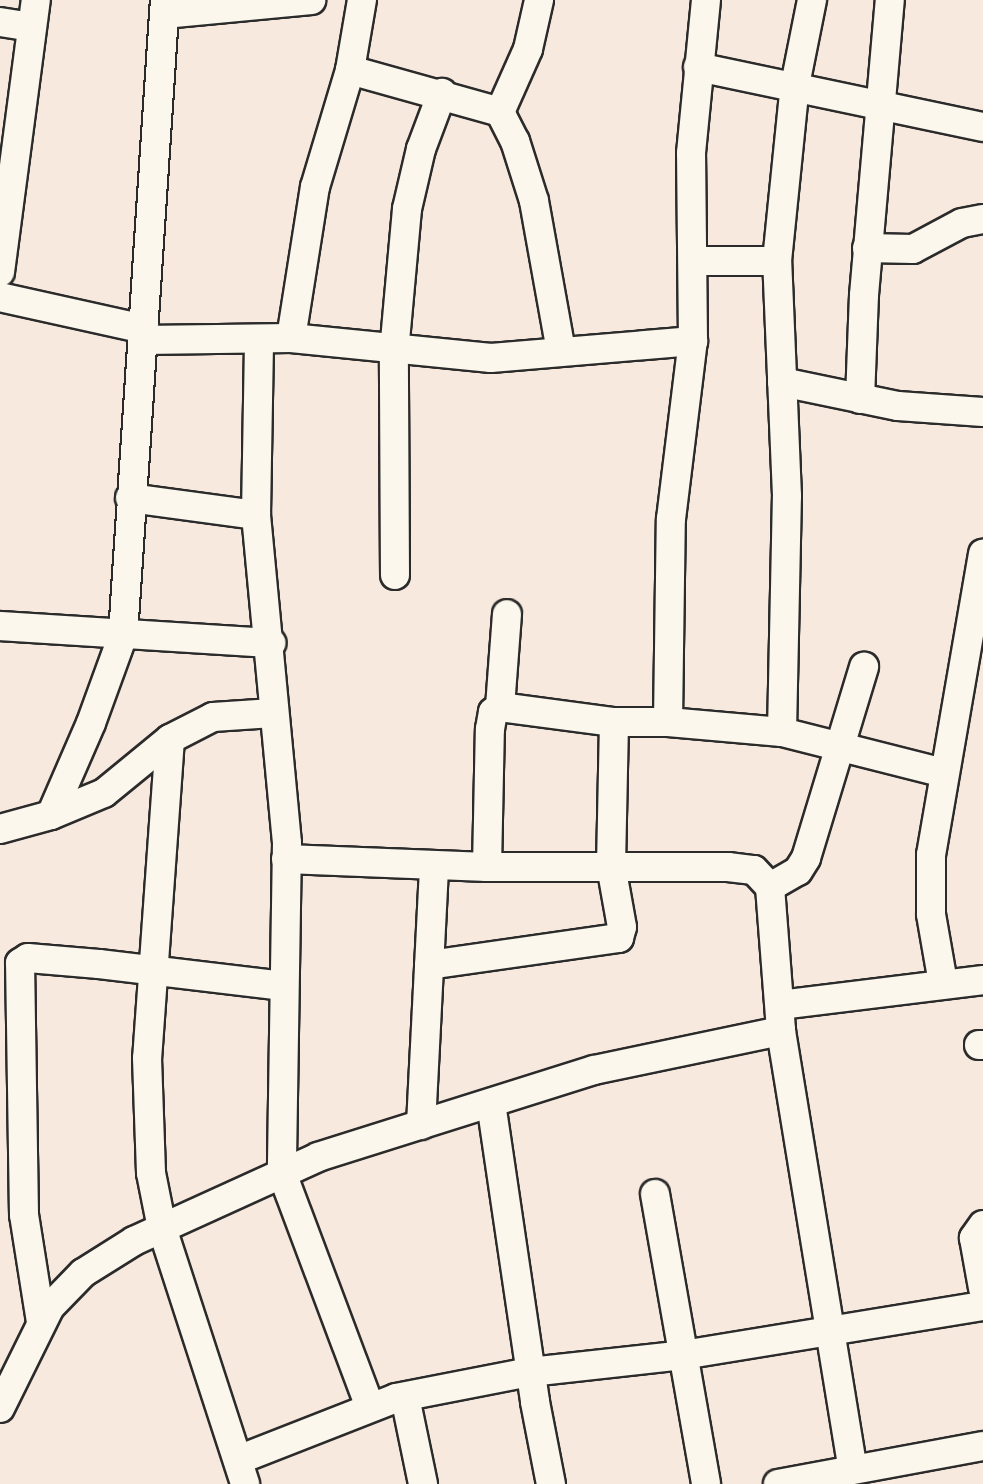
<!DOCTYPE html>
<style>
body{margin:0}
#map{position:relative;width:983px;height:1484px;overflow:hidden;background:#f8e9de;font-family:"Comic Neue",sans-serif}
div>[style]{position:absolute}
[style*='--x']{left:calc(var(--x)*1px);top:calc(var(--y)*1px);width:calc(var(--w)*1px);rotate:calc(var(--a)*1deg)}
.roads{filter:drop-shadow(2px 0 #2b2b2b) drop-shadow(-2px 0 #2b2b2b) drop-shadow(0 2px #2b2b2b) drop-shadow(0 -2px #2b2b2b)}
.street>*{height:28px;margin:-14px;padding:0 14px;transform-origin:14px;border-radius:14px;background:#fbf7ec}
span{translate:-50% -50%;white-space:nowrap;text-align:center;line-height:1.15;-webkit-text-stroke:10px #fbf7ec;paint-order:stroke}
</style>
<div id="map">
<div class="roads">
<div class="street">
<div style="--x:164;--y:14;--w:148;--a:-5.4"></div>
<div style="--x:0;--y:22;--w:32;--a:9"></div>
<div style="--x:698;--y:67;--w:291;--a:11.9"></div>
<div style="--x:350;--y:70;--w:156;--a:15.6"></div>
<div style="--x:500;--y:112;--w:33;--a:63"></div>
<div style="--x:515;--y:141;--w:63;--a:72.4"></div>
<div style="--x:534;--y:201;--w:152;--a:79.8"></div>
<div style="--x:500;--y:112;--w:69;--a:-66"></div>
<div style="--x:528;--y:49;--w:50;--a:-77.3"></div>
<div style="--x:867;--y:248;--w:46;--a:1.2"></div>
<div style="--x:913;--y:249;--w:55;--a:-28"></div>
<div style="--x:962;--y:223;--w:21;--a:-11"></div>
<div style="--x:695;--y:261;--w:82;--a:0"></div>
<div style="--x:0;--y:272;--w:274;--a:-82.5"></div>
<div style="--x:0;--y:297;--w:148;--a:12.5"></div>
<div style="--x:291;--y:338;--w:153;--a:-81"></div>
<div style="--x:315;--y:187;--w:122;--a:-73.3"></div>
<div style="--x:350;--y:70;--w:71;--a:-80.3"></div>
<div style="--x:143;--y:340;--w:148;--a:-0.8"></div>
<div style="--x:291;--y:338;--w:201;--a:5.7"></div>
<div style="--x:491;--y:358;--w:203;--a:-4.8"></div>
<div style="--x:782;--y:382;--w:118;--a:11.7"></div>
<div style="--x:898;--y:406;--w:85;--a:4"></div>
<div style="--x:860;--y:399;--w:104;--a:-87.8"></div>
<div style="--x:864;--y:295;--w:296;--a:-85"></div>
<div style="--x:130;--y:498;--w:127;--a:7.7"></div>
<div style="--x:256;--y:515;--w:329;--a:84.6"></div>
<div style="--x:287;--y:843;--w:330;--a:90.9"></div>
<div style="--x:282;--y:1173;--w:250;--a:69.4"></div>
<div style="--x:256;--y:515;--w:176;--a:-89"></div>
<div style="--x:395;--y:575;--w:223;--a:-90.3"></div>
<div style="--x:394;--y:352;--w:144;--a:-84.8"></div>
<div style="--x:407;--y:209;--w:62;--a:-76.9"></div>
<div style="--x:421;--y:149;--w:60;--a:-69.4"></div>
<div style="--x:0;--y:626;--w:272;--a:3.6"></div>
<div style="--x:500;--y:707;--w:93;--a:-85.7"></div>
<div style="--x:668;--y:722;--w:203;--a:-89.2"></div>
<div style="--x:671;--y:519;--w:179;--a:-83"></div>
<div style="--x:693;--y:341;--w:188;--a:-90.6"></div>
<div style="--x:691;--y:153;--w:154;--a:-84.4"></div>
<div style="--x:782;--y:732;--w:236;--a:-88.8"></div>
<div style="--x:787;--y:496;--w:235;--a:-92.4"></div>
<div style="--x:777;--y:261;--w:177;--a:-84.2"></div>
<div style="--x:795;--y:85;--w:87;--a:-78.7"></div>
<div style="--x:170;--y:739;--w:320;--a:94.1"></div>
<div style="--x:147;--y:1058;--w:115;--a:88"></div>
<div style="--x:151;--y:1173;--w:56;--a:78.7"></div>
<div style="--x:162;--y:1228;--w:269;--a:72"></div>
<div style="--x:51;--y:815;--w:100;--a:-66.5"></div>
<div style="--x:91;--y:723;--w:94;--a:-70"></div>
<div style="--x:123;--y:635;--w:636;--a:-86.22"></div>
<div style="--x:0;--y:829;--w:53;--a:-15.4"></div>
<div style="--x:51;--y:815;--w:57;--a:-22.5"></div>
<div style="--x:104;--y:793;--w:85;--a:-39.3"></div>
<div style="--x:170;--y:739;--w:48;--a:-27.1"></div>
<div style="--x:213;--y:717;--w:60;--a:-3.8"></div>
<div style="--x:286;--y:859;--w:201;--a:2.3"></div>
<div style="--x:487;--y:867;--w:241;--a:0"></div>
<div style="--x:728;--y:867;--w:26;--a:7"></div>
<div style="--x:754;--y:870;--w:23;--a:47"></div>
<div style="--x:770;--y:887;--w:144;--a:85.6"></div>
<div style="--x:781;--y:1031;--w:444;--a:80.7"></div>
<div style="--x:487;--y:867;--w:138;--a:-88.8"></div>
<div style="--x:490;--y:729;--w:17;--a:-80"></div>
<div style="--x:493;--y:712;--w:9;--a:-36"></div>
<div style="--x:500;--y:707;--w:115;--a:7.5"></div>
<div style="--x:614;--y:722;--w:54;--a:0"></div>
<div style="--x:668;--y:722;--w:114;--a:5"></div>
<div style="--x:782;--y:732;--w:167;--a:14.2"></div>
<div style="--x:770;--y:887;--w:32;--a:-30"></div>
<div style="--x:798;--y:871;--w:15;--a:-58"></div>
<div style="--x:806;--y:858;--w:200;--a:-73.1"></div>
<div style="--x:429;--y:965;--w:192;--a:-8.1"></div>
<div style="--x:619;--y:938;--w:11;--a:-75"></div>
<div style="--x:622;--y:927;--w:62;--a:-100.2"></div>
<div style="--x:611;--y:866;--w:144;--a:-88.8"></div>
<div style="--x:943;--y:983;--w:70;--a:-99.9"></div>
<div style="--x:931;--y:914;--w:59;--a:-90"></div>
<div style="--x:931;--y:855;--w:306;--a:-80.2"></div>
<div style="--x:780;--y:1005;--w:205;--a:-7"></div>
<div style="--x:979;--y:1045;--w:4;--a:0"></div>
<div style="--x:491;--y:1103;--w:302;--a:81.6"></div>
<div style="--x:535;--y:1402;--w:84;--a:79"></div>
<div style="--x:421;--y:1125;--w:260;--a:-87.1"></div>
<div style="--x:655;--y:1194;--w:294;--a:80"></div>
<div style="--x:983;--y:1225;--w:16;--a:125"></div>
<div style="--x:974;--y:1238;--w:51;--a:79.8"></div>
<div style="--x:41;--y:1322;--w:108;--a:-99"></div>
<div style="--x:24;--y:1215;--w:252;--a:-90.9"></div>
<div style="--x:20;--y:963;--w:9;--a:-32"></div>
<div style="--x:28;--y:958;--w:71;--a:4.8"></div>
<div style="--x:99;--y:964;--w:186;--a:6.8"></div>
<div style="--x:405;--y:1397;--w:89;--a:78.3"></div>
<div style="--x:0;--y:1408;--w:113;--a:-63.7"></div>
<div style="--x:50;--y:1307;--w:47;--a:-45.9"></div>
<div style="--x:83;--y:1273;--w:60;--a:-32.1"></div>
<div style="--x:134;--y:1241;--w:202;--a:-24.5"></div>
<div style="--x:318;--y:1157;--w:289;--a:-17.5"></div>
<div style="--x:594;--y:1070;--w:191;--a:-11.8"></div>
<div style="--x:238;--y:1460;--w:170;--a:-21.4"></div>
<div style="--x:396;--y:1398;--w:136;--a:-11"></div>
<div style="--x:530;--y:1372;--w:154;--a:-6.3"></div>
<div style="--x:683;--y:1355;--w:304;--a:-9.3"></div>
<div style="--x:778;--y:1484;--w:208;--a:-10.5"></div>
</div>
</div>
</div>
